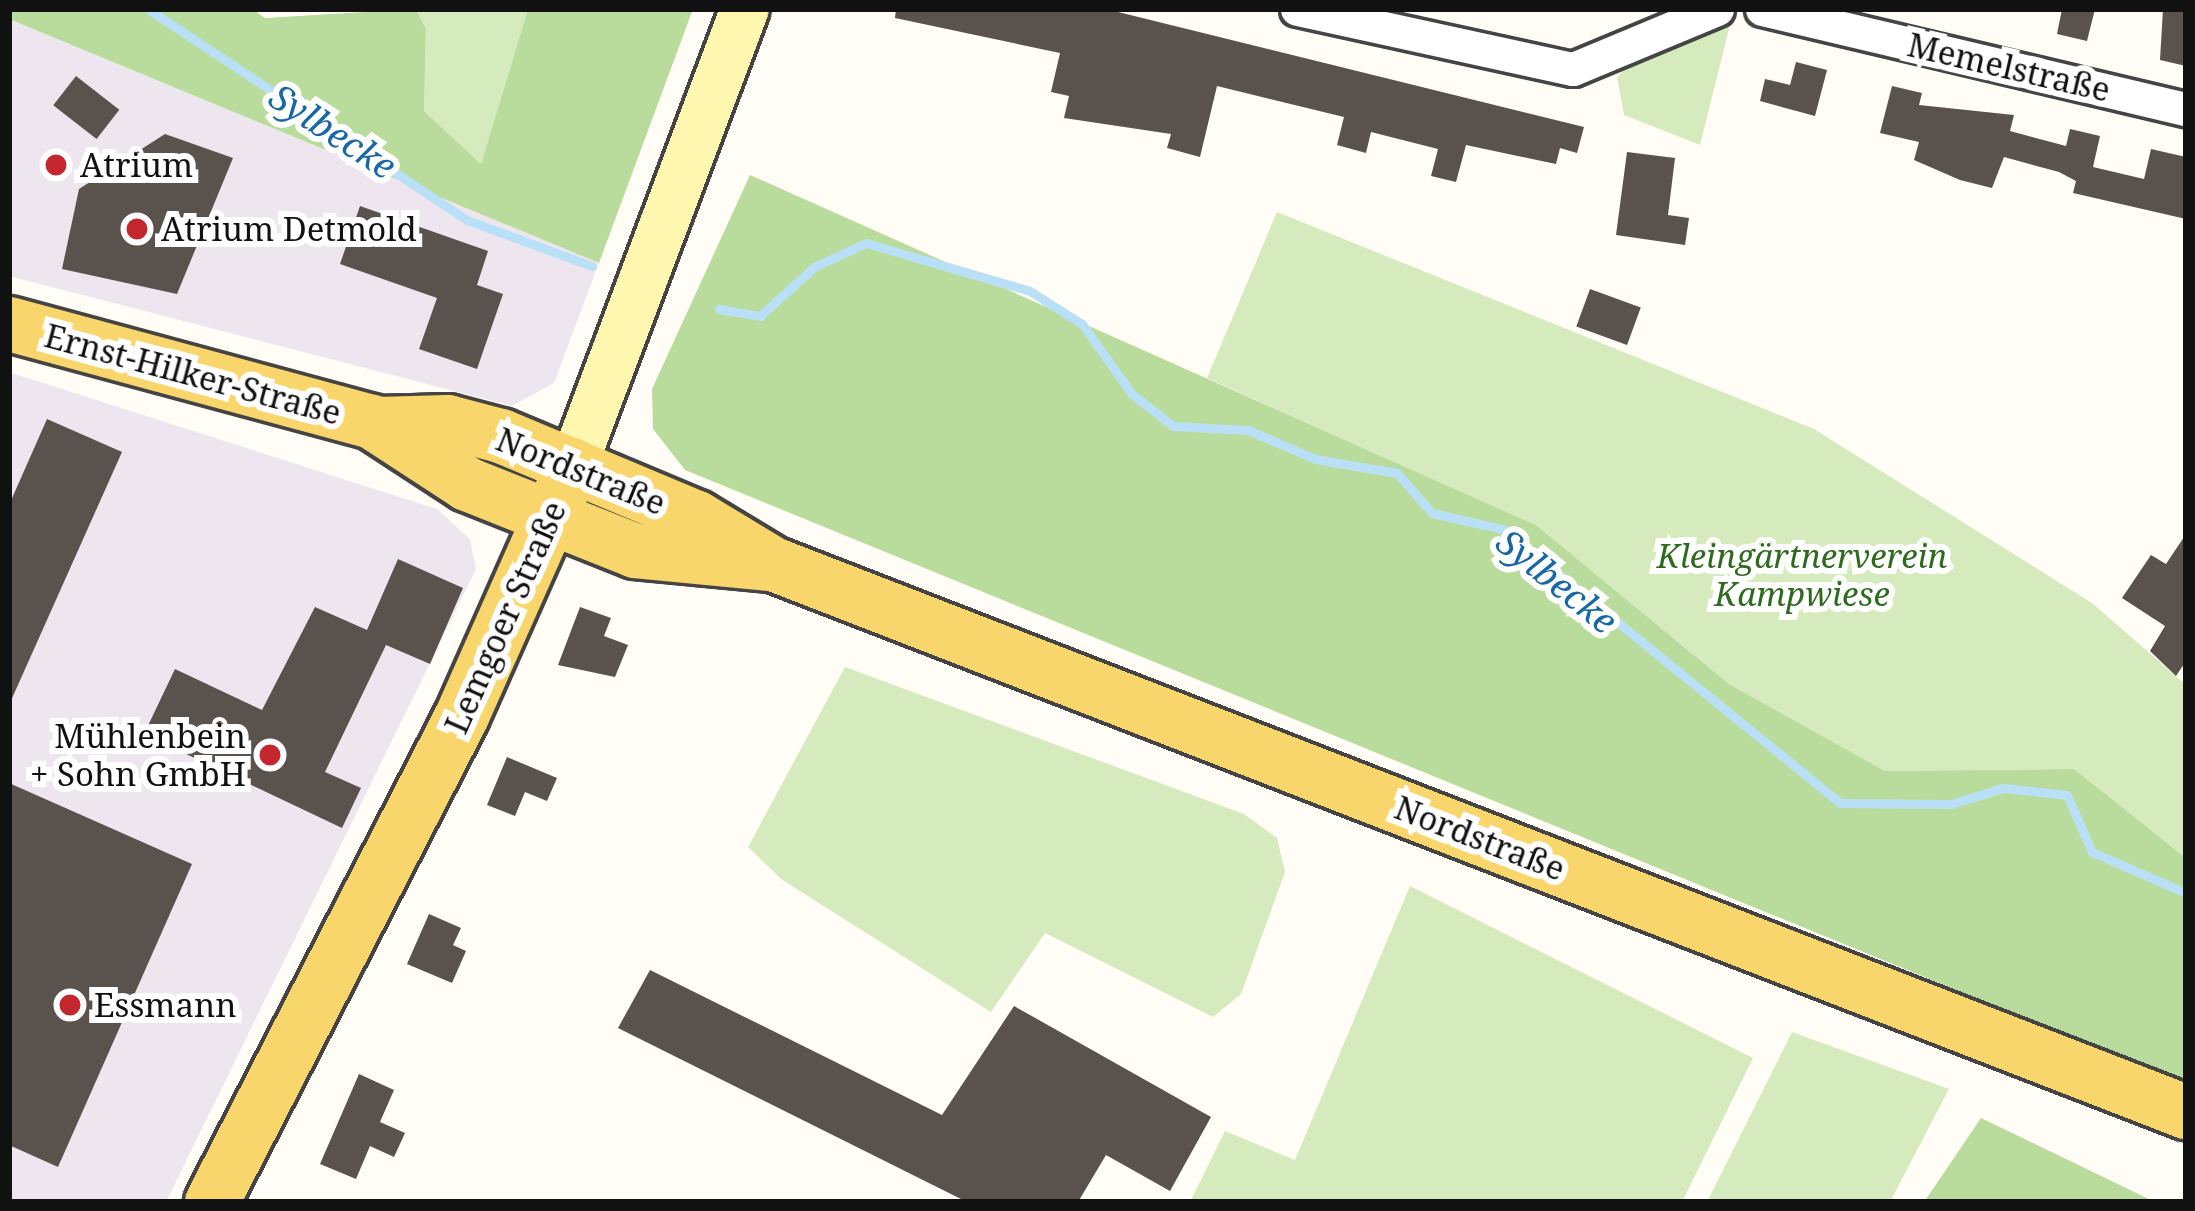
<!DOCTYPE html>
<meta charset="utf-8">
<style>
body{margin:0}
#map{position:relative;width:2195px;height:1211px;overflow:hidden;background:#fffdf5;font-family:"Noto Serif",serif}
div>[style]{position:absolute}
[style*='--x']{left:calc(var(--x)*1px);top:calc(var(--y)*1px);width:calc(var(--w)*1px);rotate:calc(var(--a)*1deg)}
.industrial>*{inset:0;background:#eee6ef}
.green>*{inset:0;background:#d5ebbd}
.forest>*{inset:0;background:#b9dc9c}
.stream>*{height:9px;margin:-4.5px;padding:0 4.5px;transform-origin:4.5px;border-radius:4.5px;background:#b9e0f7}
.building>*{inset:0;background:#5a524d;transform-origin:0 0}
.roads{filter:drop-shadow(3px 0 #444) drop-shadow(-3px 0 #444) drop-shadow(0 3px #444) drop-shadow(0 -3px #444)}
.street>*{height:33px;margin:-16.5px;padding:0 16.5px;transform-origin:16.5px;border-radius:16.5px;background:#fff}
.secondary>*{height:48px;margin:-24px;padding:0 24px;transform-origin:24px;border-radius:24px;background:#fff6b0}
.primary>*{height:54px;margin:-27px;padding:0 27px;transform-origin:27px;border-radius:27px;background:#f9d66b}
.dots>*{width:33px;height:33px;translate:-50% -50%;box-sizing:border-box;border:6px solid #fff;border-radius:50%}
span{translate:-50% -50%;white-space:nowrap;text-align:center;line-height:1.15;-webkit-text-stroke:12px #fff;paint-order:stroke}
.street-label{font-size:33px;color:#111}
.poi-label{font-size:33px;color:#111}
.left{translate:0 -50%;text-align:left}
.right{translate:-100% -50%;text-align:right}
.park-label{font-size:33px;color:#2f6b1f;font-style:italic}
.water-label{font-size:36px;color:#1768a6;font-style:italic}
.frame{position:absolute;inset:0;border:12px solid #111;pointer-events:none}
</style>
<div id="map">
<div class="industrial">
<div style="clip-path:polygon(9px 19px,599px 263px,554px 383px,512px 406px,9px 276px)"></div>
<div style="clip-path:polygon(9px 372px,437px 509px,470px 539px,476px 569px,166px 1202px,9px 1202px)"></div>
</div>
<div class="green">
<div style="clip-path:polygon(416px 9px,528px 9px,481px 164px,424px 111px,426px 29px)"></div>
<div style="clip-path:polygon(1730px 25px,1700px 145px,1624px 115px,1617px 77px,1641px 52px)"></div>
<div style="clip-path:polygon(1277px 212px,1814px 429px,2092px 603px,2186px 685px,2186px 858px,2074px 769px,1885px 771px,1729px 684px,1536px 525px,1207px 378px)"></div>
<div style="clip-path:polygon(845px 667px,1244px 814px,1277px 838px,1285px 872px,1241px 994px,1213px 1017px,1045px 933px,991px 1012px,781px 879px,748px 847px)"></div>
<div style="clip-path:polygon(1410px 886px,1753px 1058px,1682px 1202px,1190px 1202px,1225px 1131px,1295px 1160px)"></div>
<div style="clip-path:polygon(1792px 1032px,1949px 1089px,1890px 1202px,1707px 1202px)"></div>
</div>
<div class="forest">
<div style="clip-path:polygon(9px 9px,252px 9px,265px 18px,416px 9px,426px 29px,424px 111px,481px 164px,528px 9px,693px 9px,599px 263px,9px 19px)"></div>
<div style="clip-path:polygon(750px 175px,1536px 525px,1729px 684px,1885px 771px,2074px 769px,2186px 858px,2186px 1084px,685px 470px,653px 429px,652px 389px)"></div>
<div style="clip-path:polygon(1981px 1118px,2155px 1202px,1924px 1202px)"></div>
</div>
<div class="stream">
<div style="--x:148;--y:9;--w:382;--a:33.5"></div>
<div style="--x:467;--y:220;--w:133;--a:20.2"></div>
<div style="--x:719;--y:309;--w:42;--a:9.7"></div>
<div style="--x:760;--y:316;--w:73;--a:-42.2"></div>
<div style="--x:814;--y:267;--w:57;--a:-24.8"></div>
<div style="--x:866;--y:243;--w:171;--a:16.3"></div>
<div style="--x:1030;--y:291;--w:62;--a:32.4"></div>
<div style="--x:1082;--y:324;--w:86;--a:54.5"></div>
<div style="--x:1132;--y:394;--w:52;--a:38"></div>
<div style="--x:1173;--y:426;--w:75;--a:3.1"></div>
<div style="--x:1248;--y:430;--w:73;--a:23.4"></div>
<div style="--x:1315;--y:459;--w:83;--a:9.7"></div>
<div style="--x:1397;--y:473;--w:53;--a:48.8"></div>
<div style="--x:1432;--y:513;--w:73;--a:12.7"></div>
<div style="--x:1503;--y:529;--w:434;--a:39.1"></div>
<div style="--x:1840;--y:803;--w:111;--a:0.5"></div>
<div style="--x:1951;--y:804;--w:54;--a:-17.1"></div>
<div style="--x:2003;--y:788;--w:64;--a:6.2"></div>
<div style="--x:2067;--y:795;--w:62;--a:66.3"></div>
<div style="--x:2092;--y:852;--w:103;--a:23.6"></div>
</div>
<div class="building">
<div style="clip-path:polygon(896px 9px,1106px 9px,1584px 127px,1577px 153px,1560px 148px,1556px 164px,1466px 145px,1456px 182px,1431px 176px,1438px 149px,1371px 132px,1366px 153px,1337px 145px,1344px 117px,1217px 86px,1200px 157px,1167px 148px,1171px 134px,1064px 118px,1069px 96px,1051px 92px,1060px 53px,895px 18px)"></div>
<div style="clip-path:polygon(2062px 9px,2095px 9px,2087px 41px,2057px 34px)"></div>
<div style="clip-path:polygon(2163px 9px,2186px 9px,2186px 66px,2160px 60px)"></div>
<div style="clip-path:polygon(1796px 62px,1827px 70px,1815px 116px,1760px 101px,1765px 79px,1790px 85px)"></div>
<div style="left:76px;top:76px;width:55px;height:37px;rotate:38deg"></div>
<div style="clip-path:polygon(1892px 86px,1922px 93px,1919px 105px,2014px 115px,2010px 131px,2066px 146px,2070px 129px,2100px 136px,2093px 167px,2144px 179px,2151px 149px,2186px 157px,2186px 219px,2073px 193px,2076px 181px,2059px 172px,2004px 157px,1992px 188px,1960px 180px,1914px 160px,1919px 142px,1880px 133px)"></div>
<div style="clip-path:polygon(165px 134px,233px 158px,177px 294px,62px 269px,79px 189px)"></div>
<div style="clip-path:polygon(1627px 152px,1675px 158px,1668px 215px,1689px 218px,1685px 245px,1616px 235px)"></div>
<div style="clip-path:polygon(360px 206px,488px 251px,477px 285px,503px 294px,477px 369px,419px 349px,437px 298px,340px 264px)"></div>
<div style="left:1590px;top:289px;width:54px;height:40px;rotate:20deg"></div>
<div style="clip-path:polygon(47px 419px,122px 452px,9px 705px,9px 505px)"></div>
<div style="clip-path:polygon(2186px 534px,2186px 661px,2176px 676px,2150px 651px,2165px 626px,2122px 598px,2151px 555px,2166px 564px)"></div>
<div style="clip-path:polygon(398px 559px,463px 588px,430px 664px,386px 645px,325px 772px,361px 788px,342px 828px,144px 734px,175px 669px,262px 710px,315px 607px,367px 630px)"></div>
<div style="clip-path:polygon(580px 607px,611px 618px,604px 636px,628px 645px,615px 677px,558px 665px)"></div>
<div style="clip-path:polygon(507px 757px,557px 778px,547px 801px,525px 792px,515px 816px,487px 805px)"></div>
<div style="clip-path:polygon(9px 783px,192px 864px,58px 1167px,9px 1145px)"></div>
<div style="clip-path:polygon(429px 914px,461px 928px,453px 945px,466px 951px,452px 983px,407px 964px)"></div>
<div style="clip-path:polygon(650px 970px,942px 1115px,1014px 1006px,1211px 1117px,1170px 1191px,1106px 1155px,1078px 1202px,967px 1202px,618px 1028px)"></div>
<div style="clip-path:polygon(359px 1074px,394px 1090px,380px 1122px,405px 1133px,394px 1157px,370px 1146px,356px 1179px,320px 1164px)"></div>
</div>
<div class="roads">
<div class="street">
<div style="--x:1297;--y:9;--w:282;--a:12.3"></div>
<div style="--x:1573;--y:69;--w:156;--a:-22.6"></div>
<div style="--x:1762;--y:9;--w:436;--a:13.3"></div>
</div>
<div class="secondary">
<div style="--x:573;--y:466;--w:488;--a:-69.4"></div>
</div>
<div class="primary">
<div style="--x:9;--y:324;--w:376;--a:15.1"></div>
<div style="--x:372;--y:422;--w:113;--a:33.1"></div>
<div style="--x:467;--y:484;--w:181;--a:21.7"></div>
<div style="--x:635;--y:551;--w:136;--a:5.5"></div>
<div style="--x:377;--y:424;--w:71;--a:-1.6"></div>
<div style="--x:448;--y:422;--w:55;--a:14.8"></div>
<div style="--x:501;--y:436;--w:212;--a:22.7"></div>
<div style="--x:697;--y:518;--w:89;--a:31.2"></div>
<div style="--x:773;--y:564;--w:1516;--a:21.2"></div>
<div style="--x:212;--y:1202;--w:547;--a:-62.78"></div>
<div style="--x:462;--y:716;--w:274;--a:-66.1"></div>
</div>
</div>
<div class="dots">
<div style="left:56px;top:165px;background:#c4262e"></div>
<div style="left:137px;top:229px;background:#c4262e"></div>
<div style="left:270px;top:755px;background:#c4262e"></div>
<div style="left:70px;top:1005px;background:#c4262e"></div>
</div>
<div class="street-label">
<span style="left:2009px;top:67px;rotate:13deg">Memelstraße</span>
<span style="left:193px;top:374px;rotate:15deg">Ernst-Hilker-Straße</span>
<span style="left:581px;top:471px;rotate:22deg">Nordstraße</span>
<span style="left:505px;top:617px;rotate:-66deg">Lemgoer Straße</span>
<span style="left:1480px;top:838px;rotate:21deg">Nordstraße</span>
</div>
<div class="poi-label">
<span class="left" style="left:80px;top:165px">Atrium</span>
<span class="left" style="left:161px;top:229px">Atrium Detmold</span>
<span class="right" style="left:246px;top:755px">Mühlenbein<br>+ Sohn GmbH</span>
<span class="left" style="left:94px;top:1005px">Essmann</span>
</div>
<div class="park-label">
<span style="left:1802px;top:575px">Kleingärtnerverein<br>Kampwiese</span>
</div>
<div class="water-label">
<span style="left:333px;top:131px;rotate:33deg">Sylbecke</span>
<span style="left:1557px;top:581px;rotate:39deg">Sylbecke</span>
</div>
<div class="frame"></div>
</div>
